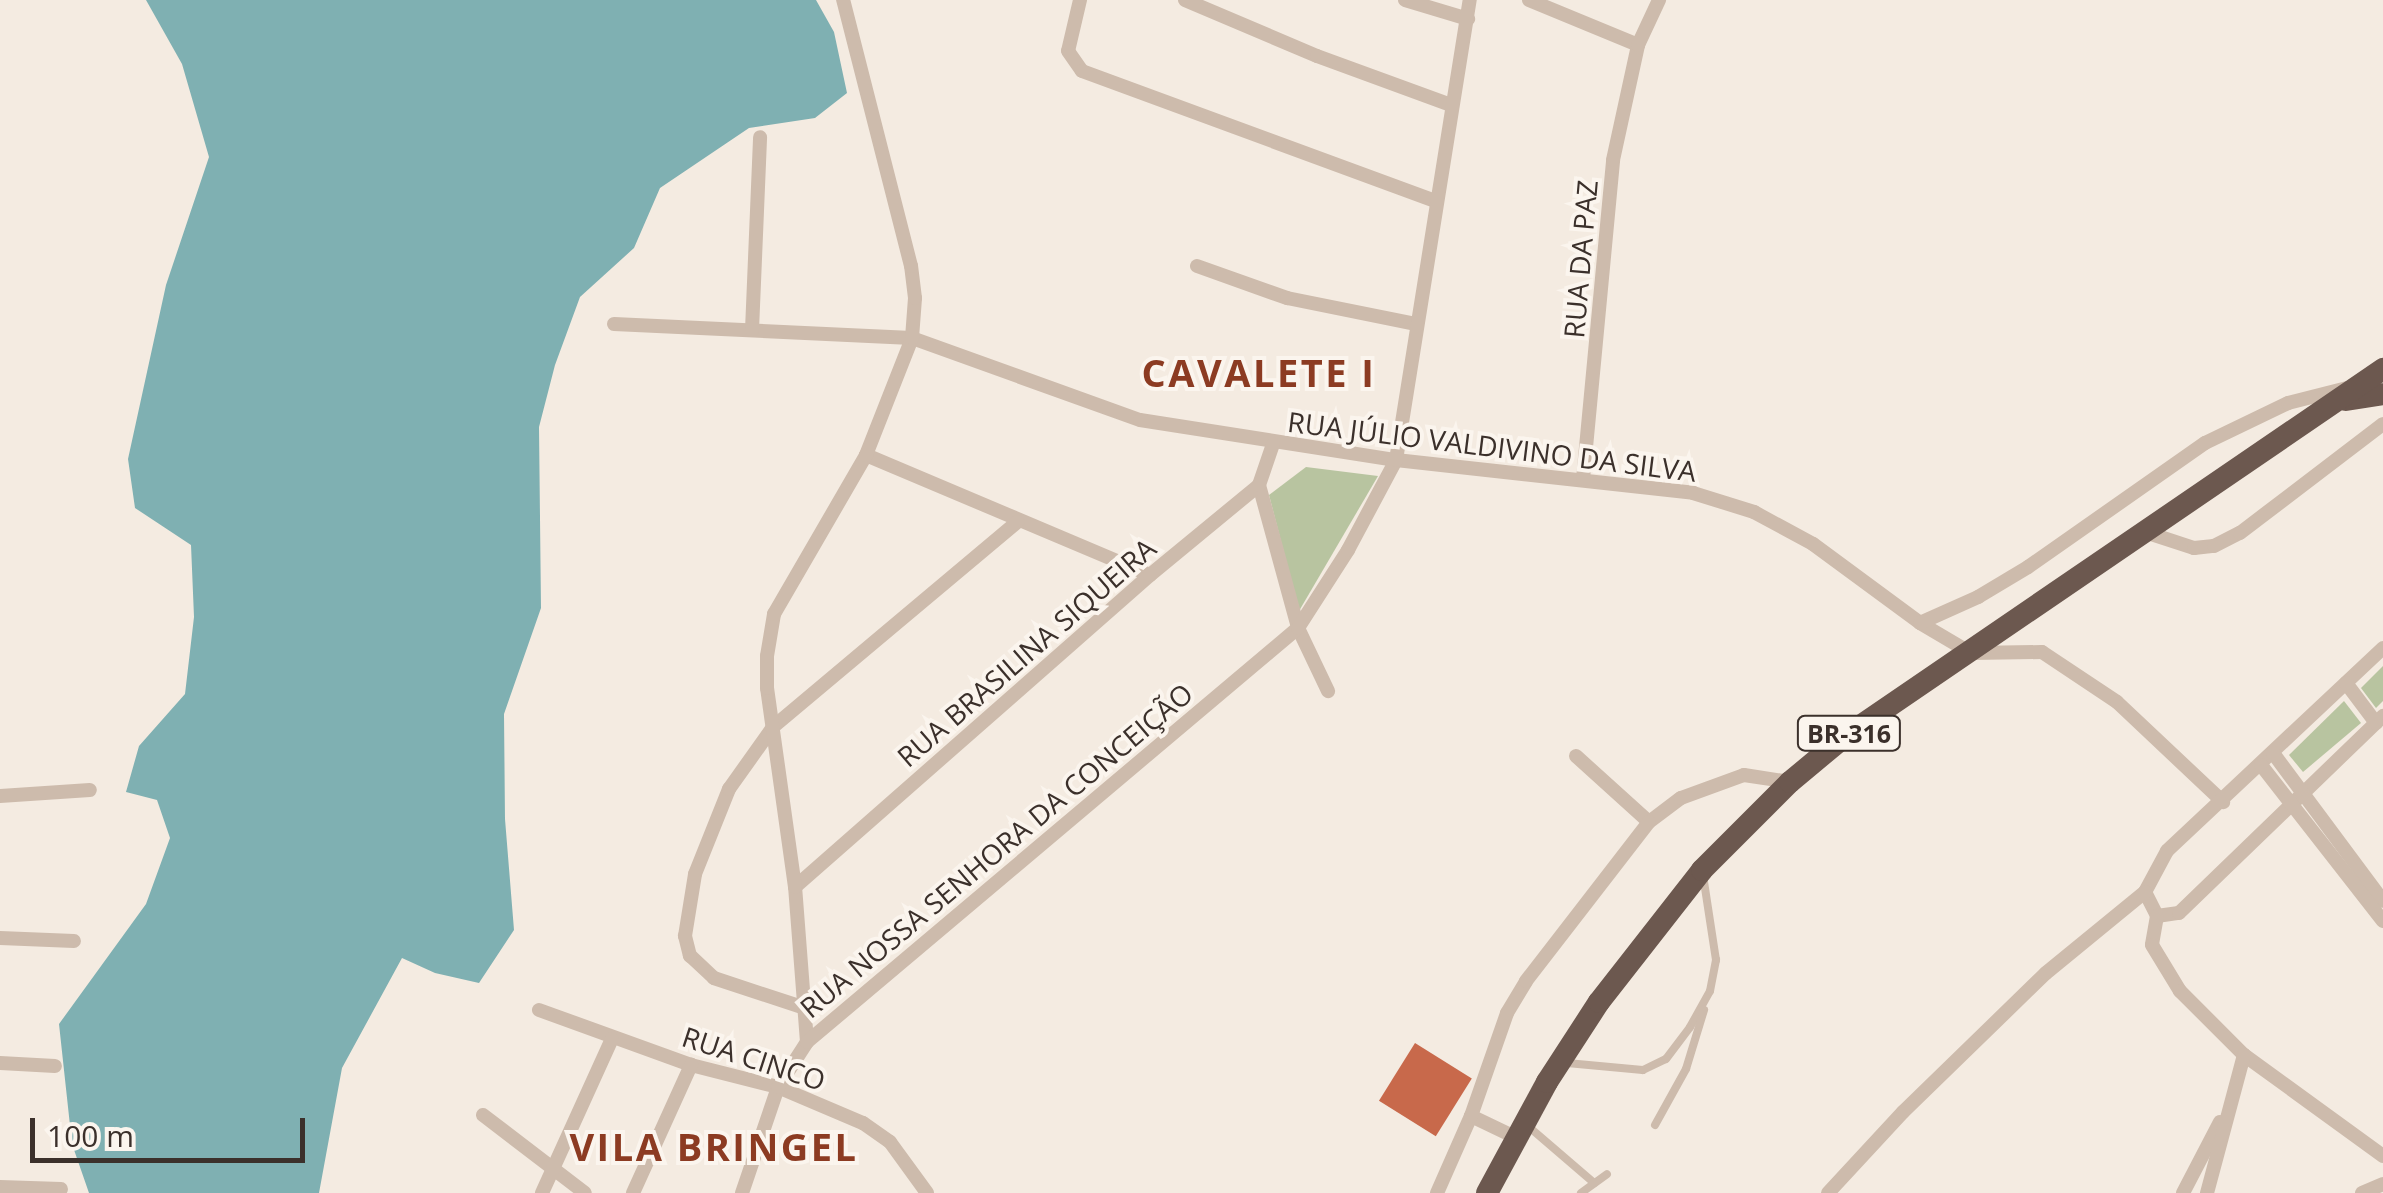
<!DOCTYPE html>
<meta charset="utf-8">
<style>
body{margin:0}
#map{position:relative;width:2383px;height:1193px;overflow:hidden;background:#f4ebe1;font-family:"Open Sans",sans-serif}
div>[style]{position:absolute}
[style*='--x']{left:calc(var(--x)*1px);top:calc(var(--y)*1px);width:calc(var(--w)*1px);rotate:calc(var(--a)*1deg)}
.green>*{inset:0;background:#b8c4a0}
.water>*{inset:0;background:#7fb0b2}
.building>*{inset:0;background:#c8694b;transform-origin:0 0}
.service>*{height:8px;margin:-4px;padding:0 4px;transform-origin:4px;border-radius:4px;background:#cdbbac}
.minor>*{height:14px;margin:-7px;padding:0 7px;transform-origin:7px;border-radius:7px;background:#cdbbac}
.trunk>*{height:22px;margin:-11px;padding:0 11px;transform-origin:11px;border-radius:11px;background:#6c584f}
span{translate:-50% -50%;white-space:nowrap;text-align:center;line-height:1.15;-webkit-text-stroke:8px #fbf5ee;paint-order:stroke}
.shield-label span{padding:2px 8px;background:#fbf5ee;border:2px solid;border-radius:8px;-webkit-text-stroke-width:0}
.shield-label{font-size:25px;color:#3b302b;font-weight:700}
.street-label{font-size:28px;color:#3b302b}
.district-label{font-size:38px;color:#8c3b22;font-weight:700;letter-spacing:2.5px}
.scale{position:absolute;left:30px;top:1118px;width:275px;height:45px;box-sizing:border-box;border:5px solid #3b302b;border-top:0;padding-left:12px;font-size:30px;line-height:35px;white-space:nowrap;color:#3b302b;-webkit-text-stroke:8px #fbf5ee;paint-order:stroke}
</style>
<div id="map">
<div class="green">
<div style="clip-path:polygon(1306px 467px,1378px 476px,1299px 611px,1269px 495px)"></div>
<div style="clip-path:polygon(2383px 666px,2383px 701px,2376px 708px,2361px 688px)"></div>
<div style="clip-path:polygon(2344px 701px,2361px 723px,2303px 772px,2289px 755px)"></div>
</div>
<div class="water">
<div style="clip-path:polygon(146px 0,816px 0,834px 32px,847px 93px,815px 118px,749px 128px,660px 188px,634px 248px,580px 297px,555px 365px,539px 427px,541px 608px,504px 714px,505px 819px,514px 930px,479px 983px,435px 973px,402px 958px,342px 1068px,319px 1193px,89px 1193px,72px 1144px,59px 1024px,146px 904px,170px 838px,157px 800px,126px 792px,139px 746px,185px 694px,194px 617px,191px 545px,135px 508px,128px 459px,166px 285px,209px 157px,182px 64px)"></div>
</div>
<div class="building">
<div style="left:1415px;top:1043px;width:67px;height:68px;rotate:32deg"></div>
</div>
<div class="service">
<div style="--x:1567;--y:1063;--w:76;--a:5.3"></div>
<div style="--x:1643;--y:1070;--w:25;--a:-26"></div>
<div style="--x:1666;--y:1059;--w:40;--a:-53"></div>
<div style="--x:1690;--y:1027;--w:41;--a:-60.9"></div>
<div style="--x:1710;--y:991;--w:32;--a:-79"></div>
<div style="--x:1716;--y:960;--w:86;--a:-98.7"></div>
<div style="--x:1655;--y:1125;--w:64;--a:-61"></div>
<div style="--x:1686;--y:1069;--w:62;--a:-73"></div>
<div style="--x:1529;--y:1127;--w:86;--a:40.7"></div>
<div style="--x:1581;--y:1193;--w:32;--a:-36"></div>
</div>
<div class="minor">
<div style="--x:1080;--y:0;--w:52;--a:103.2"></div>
<div style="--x:1068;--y:51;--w:24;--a:55"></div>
<div style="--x:1082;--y:71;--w:376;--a:20.2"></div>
<div style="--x:1185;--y:0;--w:143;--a:23"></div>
<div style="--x:1317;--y:56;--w:143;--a:20.1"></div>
<div style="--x:1405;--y:0;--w:66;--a:16.8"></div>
<div style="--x:1529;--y:0;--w:118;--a:22.4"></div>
<div style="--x:1197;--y:266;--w:96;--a:19.6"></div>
<div style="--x:1287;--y:298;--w:132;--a:11.4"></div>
<div style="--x:614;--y:324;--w:298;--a:2.7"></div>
<div style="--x:912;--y:338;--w:242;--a:19.8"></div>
<div style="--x:1140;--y:420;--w:259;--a:8.9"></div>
<div style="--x:1396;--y:460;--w:299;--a:6.3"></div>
<div style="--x:1693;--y:493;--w:64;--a:17.3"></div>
<div style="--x:1754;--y:512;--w:67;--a:28.5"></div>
<div style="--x:1813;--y:544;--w:133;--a:36.4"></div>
<div style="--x:1920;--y:623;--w:59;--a:30.5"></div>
<div style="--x:1971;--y:653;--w:71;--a:-0.8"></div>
<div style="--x:2042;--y:652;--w:90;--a:33.7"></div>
<div style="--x:2117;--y:702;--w:146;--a:43.3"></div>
<div style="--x:752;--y:330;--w:193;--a:-87.6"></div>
<div style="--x:866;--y:455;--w:308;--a:22.9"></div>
<div style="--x:1583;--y:479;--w:320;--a:-84.6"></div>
<div style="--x:1613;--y:160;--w:118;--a:-77.7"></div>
<div style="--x:1638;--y:45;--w:50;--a:-65"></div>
<div style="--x:1259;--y:485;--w:148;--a:74.7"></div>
<div style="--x:1298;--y:628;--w:70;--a:64.5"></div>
<div style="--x:2142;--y:531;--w:55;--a:18.1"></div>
<div style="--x:2194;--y:548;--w:20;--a:-6"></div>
<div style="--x:2214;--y:546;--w:29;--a:-27"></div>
<div style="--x:2240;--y:533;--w:180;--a:-37.3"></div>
<div style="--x:1920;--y:623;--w:64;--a:-24.1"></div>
<div style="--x:1978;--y:597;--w:58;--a:-31"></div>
<div style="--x:2028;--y:567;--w:216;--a:-35"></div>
<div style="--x:2205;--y:443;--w:92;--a:-25.7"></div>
<div style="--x:2288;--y:403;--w:61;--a:-14.3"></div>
<div style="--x:2383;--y:648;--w:296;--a:136.8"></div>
<div style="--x:2167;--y:851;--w:47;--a:118.2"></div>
<div style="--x:2145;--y:892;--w:27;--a:63"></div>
<div style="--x:2157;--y:916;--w:22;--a:-8"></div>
<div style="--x:2179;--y:913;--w:284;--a:-44"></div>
<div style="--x:2346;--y:683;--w:50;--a:53.1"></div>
<div style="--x:2273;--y:753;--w:184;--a:53.4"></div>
<div style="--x:1576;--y:756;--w:98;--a:42.1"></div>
<div style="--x:1649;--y:822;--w:40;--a:-37"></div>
<div style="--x:1681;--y:798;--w:67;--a:-20.1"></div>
<div style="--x:1744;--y:775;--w:47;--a:8.7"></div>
<div style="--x:2261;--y:765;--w:198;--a:52"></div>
<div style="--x:0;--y:796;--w:90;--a:-3.8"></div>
<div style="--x:795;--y:887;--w:473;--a:-41.3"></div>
<div style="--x:1150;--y:575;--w:141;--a:-39.5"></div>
<div style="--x:1259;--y:485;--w:43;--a:-71.1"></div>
<div style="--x:2157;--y:916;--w:29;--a:100"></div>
<div style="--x:2152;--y:945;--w:54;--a:58.7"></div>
<div style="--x:2180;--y:991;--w:91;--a:45"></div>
<div style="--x:2244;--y:1055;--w:172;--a:36"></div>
<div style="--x:0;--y:938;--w:74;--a:2.3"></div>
<div style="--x:805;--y:1008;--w:96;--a:-161.8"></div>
<div style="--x:714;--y:978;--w:33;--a:-137"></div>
<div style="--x:690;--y:956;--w:21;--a:-104"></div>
<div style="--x:685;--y:936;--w:63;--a:-80.8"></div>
<div style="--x:695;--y:874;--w:92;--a:-68.2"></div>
<div style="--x:729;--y:789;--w:76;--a:-54.6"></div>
<div style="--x:773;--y:727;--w:319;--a:-40"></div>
<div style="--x:539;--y:1010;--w:162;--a:19.9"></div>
<div style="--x:691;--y:1065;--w:90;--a:14.2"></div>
<div style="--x:778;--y:1087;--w:92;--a:23"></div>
<div style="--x:863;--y:1123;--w:33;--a:35"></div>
<div style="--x:890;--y:1142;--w:63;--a:54"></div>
<div style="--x:807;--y:1042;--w:155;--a:-94.4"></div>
<div style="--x:795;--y:887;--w:201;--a:-98"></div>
<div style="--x:767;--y:688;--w:32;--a:-90"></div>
<div style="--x:767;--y:656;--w:43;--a:-80.5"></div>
<div style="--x:774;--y:614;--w:184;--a:-59.9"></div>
<div style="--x:866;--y:455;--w:126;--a:-68.5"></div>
<div style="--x:912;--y:338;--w:40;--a:-85.7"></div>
<div style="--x:915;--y:298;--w:32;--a:-97"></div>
<div style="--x:911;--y:266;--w:275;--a:-104.3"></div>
<div style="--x:0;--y:1063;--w:55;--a:3.1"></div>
<div style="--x:483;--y:1115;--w:128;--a:37.4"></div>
<div style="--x:1471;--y:1116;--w:51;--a:25.6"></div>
<div style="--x:0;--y:1187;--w:61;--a:1.9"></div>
<div style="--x:542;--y:1193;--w:169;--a:-65.6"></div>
<div style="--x:633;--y:1193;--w:141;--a:-65.6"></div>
<div style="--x:742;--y:1193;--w:112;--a:-71.2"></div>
<div style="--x:778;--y:1087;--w:54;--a:-57.2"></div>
<div style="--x:807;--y:1042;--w:642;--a:-40.14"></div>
<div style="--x:1298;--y:628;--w:93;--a:-57.3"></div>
<div style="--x:1348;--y:550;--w:102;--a:-61.9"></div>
<div style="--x:1396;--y:460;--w:466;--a:-80.9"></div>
<div style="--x:1437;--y:1193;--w:84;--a:-66.2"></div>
<div style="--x:1471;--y:1116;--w:109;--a:-70.7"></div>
<div style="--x:1507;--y:1013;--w:37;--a:-59"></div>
<div style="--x:1526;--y:981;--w:201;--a:-52.3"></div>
<div style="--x:1828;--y:1193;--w:110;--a:-47.2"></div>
<div style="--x:1903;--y:1112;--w:199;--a:-44.2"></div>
<div style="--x:2046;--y:973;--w:128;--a:-39.3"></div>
<div style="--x:2183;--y:1193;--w:80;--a:-62.5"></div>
<div style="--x:2207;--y:1193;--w:143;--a:-75"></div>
<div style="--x:2362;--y:1193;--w:23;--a:-23"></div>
</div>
<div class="trunk">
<div style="--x:2346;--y:400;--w:37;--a:-9"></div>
<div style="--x:1487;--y:1193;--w:126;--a:-61.6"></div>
<div style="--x:1547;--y:1082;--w:95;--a:-57"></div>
<div style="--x:1599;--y:1002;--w:167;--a:-52"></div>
<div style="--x:1702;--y:870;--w:124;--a:-45"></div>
<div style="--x:1790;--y:782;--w:70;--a:-39.8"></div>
<div style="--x:1844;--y:737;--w:653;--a:-34.32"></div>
</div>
<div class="shield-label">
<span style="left:1849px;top:733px">BR-316</span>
</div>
<div class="street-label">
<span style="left:1580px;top:259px;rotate:-85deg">RUA DA PAZ</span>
<span style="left:1492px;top:446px;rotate:7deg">RUA JÚLIO VALDIVINO DA SILVA</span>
<span style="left:1026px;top:652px;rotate:-41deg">RUA BRASILINA SIQUEIRA</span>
<span style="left:996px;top:850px;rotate:-40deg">RUA NOSSA SENHORA DA CONCEIÇÃO</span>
<span style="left:754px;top:1058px;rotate:18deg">RUA CINCO</span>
</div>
<div class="district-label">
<span style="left:1259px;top:373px">CAVALETE I</span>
<span style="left:714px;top:1147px">VILA BRINGEL</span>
</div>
<div class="scale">100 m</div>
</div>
